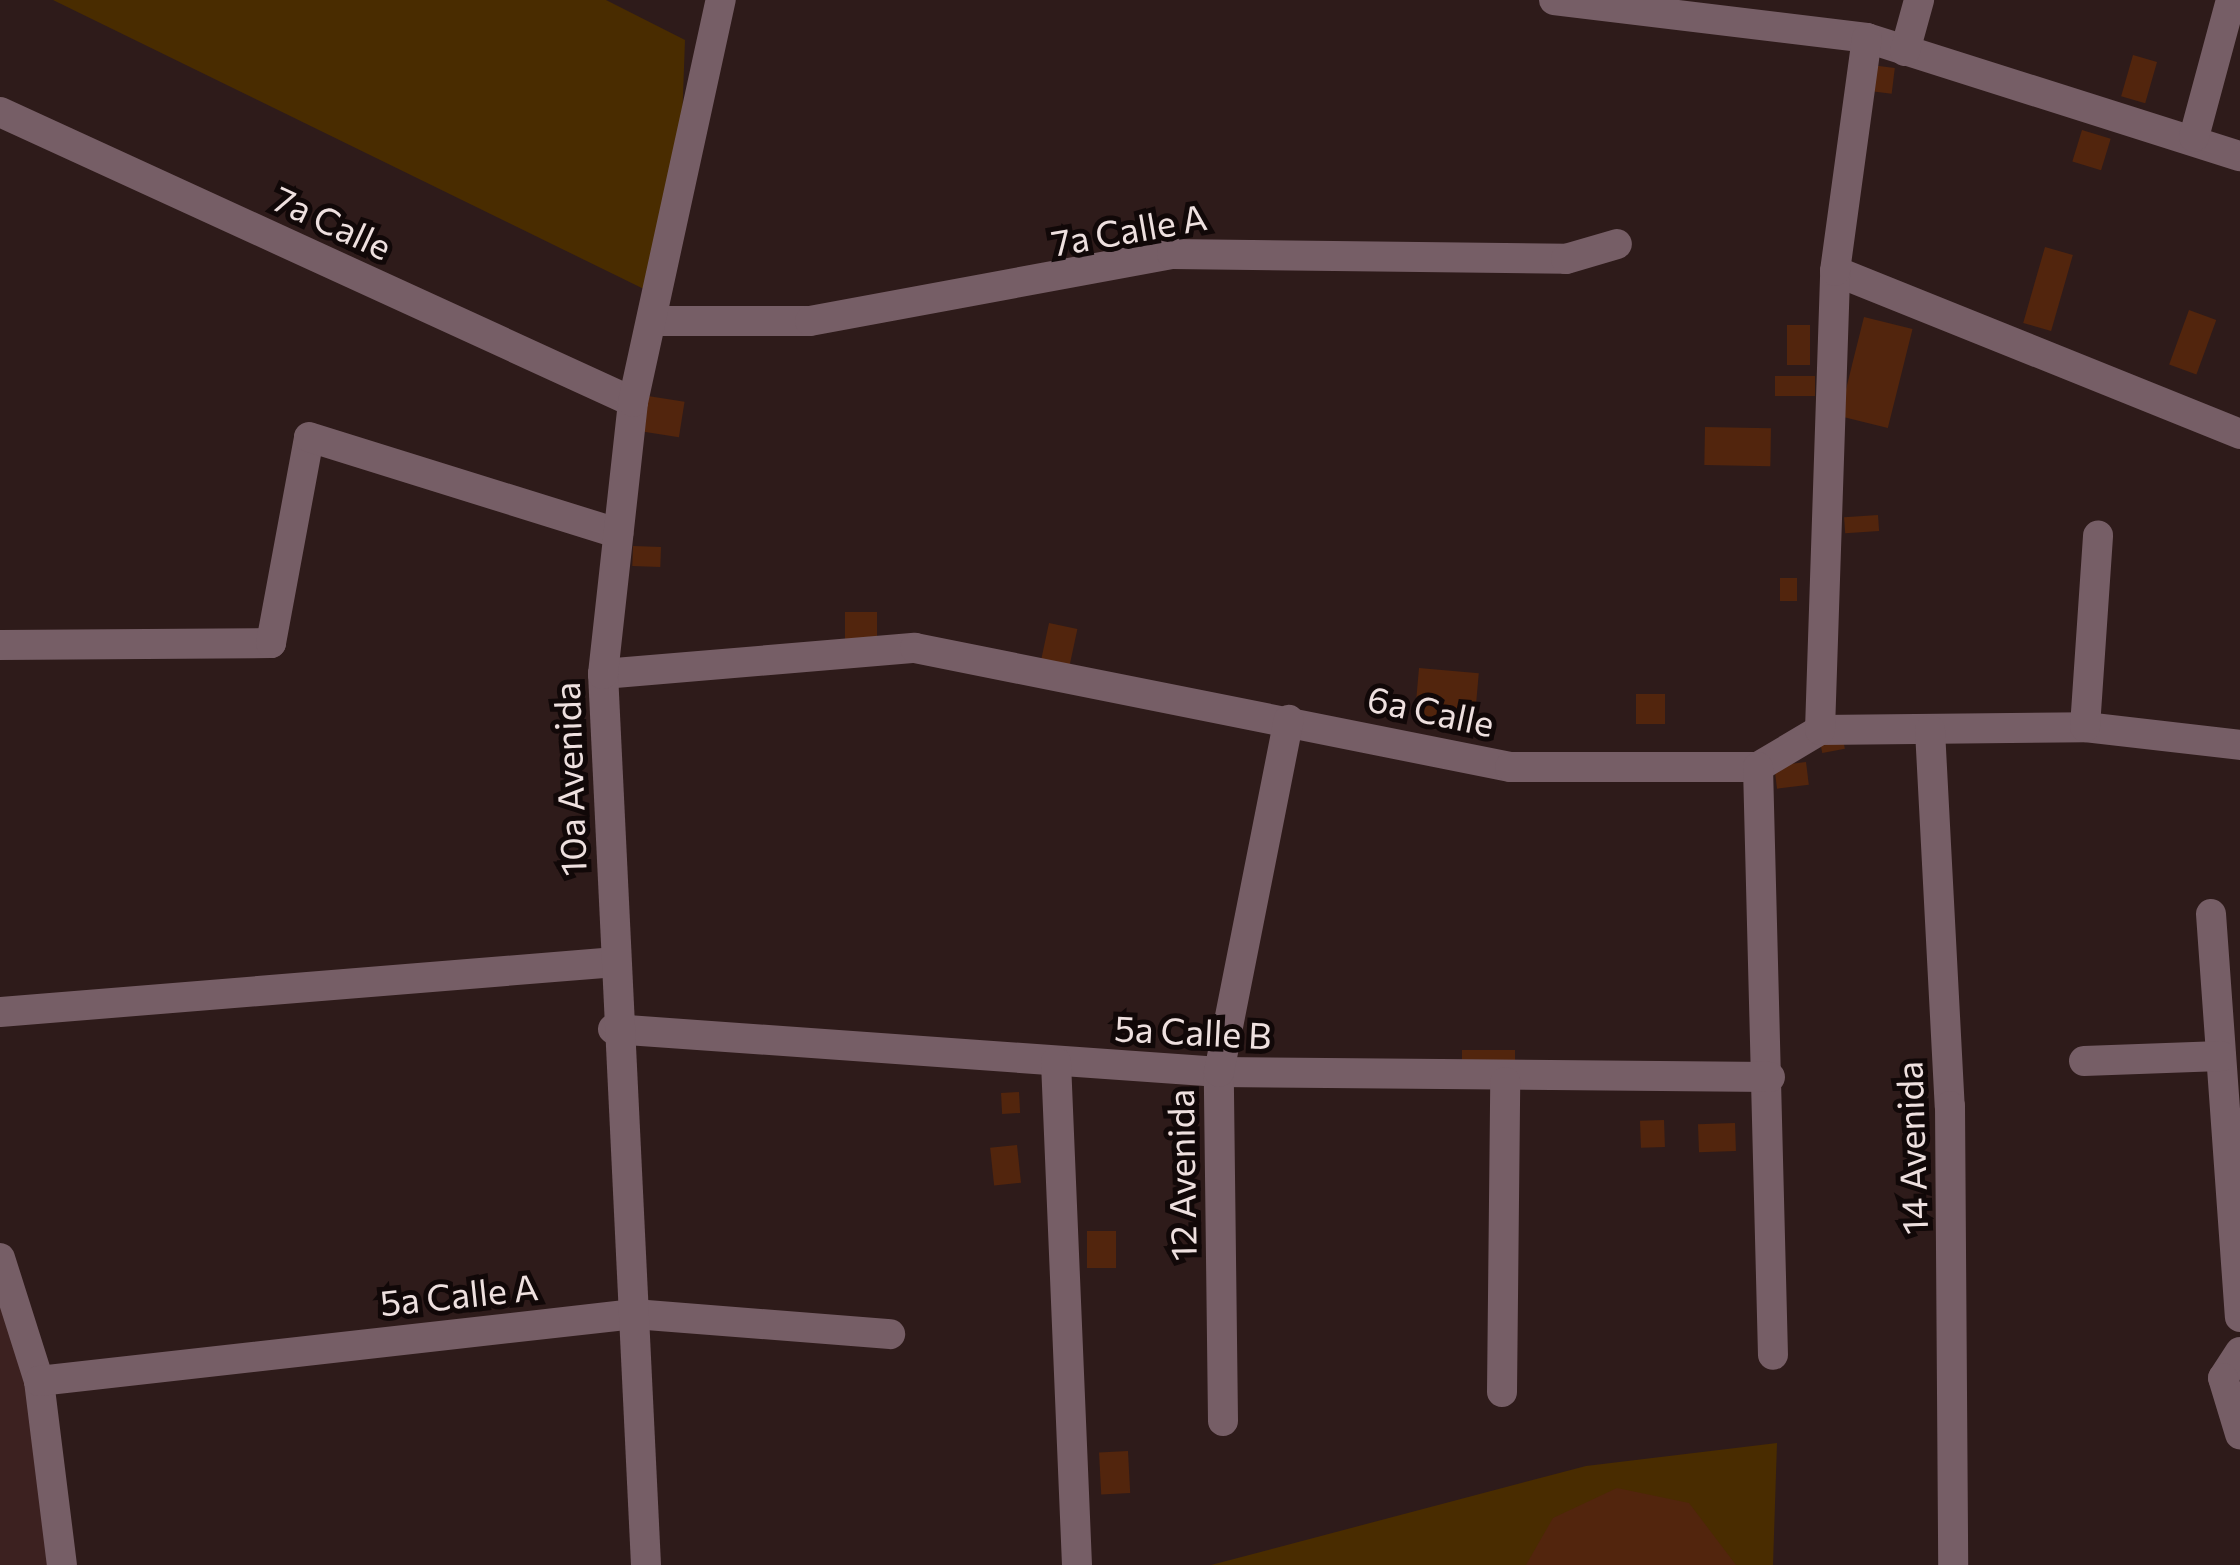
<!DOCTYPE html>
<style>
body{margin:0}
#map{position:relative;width:2240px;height:1565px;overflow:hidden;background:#2e1b1a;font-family:Commissioner,sans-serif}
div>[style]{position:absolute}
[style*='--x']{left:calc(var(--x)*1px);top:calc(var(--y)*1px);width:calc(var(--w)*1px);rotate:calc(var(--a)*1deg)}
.built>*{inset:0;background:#3c2120}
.green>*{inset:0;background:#492c00}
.building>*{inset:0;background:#52250d;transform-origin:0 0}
.minor>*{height:30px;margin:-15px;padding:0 15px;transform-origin:15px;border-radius:15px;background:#765e66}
span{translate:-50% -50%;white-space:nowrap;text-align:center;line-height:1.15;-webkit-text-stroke:10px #110808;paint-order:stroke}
.street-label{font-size:36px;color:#eee0df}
</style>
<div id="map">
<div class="built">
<div style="clip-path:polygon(0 1258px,62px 1565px,0 1565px)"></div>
</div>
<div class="green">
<div style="clip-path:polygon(53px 0,606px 0,685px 40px,681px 150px,650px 292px)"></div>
<div style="clip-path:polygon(1777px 1443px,1773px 1565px,1211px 1565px,1586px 1466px)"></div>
</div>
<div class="building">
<div style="left:2133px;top:55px;width:25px;height:43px;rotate:16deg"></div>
<div style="left:1871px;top:65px;width:24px;height:26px;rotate:7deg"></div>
<div style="left:2082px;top:130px;width:30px;height:33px;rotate:17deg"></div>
<div style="left:2045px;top:247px;width:29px;height:79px;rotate:16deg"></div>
<div style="left:2189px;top:310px;width:29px;height:58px;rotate:20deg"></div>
<div style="left:1864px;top:317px;width:50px;height:102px;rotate:14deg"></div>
<div style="left:1787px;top:325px;width:23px;height:40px"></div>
<div style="left:1775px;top:376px;width:40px;height:20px"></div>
<div style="left:648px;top:396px;width:37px;height:36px;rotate:9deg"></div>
<div style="left:1705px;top:427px;width:66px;height:38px;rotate:1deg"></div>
<div style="left:1878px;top:515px;width:16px;height:34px;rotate:86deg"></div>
<div style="left:633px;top:546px;width:28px;height:20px;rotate:2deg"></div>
<div style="left:1780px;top:578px;width:17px;height:23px"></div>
<div style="left:877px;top:612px;width:27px;height:32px;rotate:90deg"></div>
<div style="left:1049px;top:623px;width:29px;height:43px;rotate:12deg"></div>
<div style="left:1419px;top:668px;width:60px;height:51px;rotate:5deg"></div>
<div style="left:1636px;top:694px;width:29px;height:30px"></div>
<div style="left:1842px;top:734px;width:15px;height:23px;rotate:79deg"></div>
<div style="left:1806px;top:762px;width:23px;height:32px;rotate:83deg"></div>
<div style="left:1515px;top:1050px;width:23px;height:53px;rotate:90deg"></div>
<div style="left:1019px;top:1092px;width:21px;height:18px;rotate:87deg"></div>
<div style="left:1664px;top:1120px;width:27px;height:24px;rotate:88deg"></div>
<div style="left:1735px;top:1123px;width:28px;height:37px;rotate:88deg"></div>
<div style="left:1017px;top:1145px;width:38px;height:27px;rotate:84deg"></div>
<div style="left:1116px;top:1231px;width:37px;height:29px;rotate:90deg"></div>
<div style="left:1128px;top:1451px;width:42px;height:29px;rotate:87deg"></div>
<div style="clip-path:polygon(1617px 1488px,1689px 1503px,1736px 1565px,1526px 1565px,1553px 1518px)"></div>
</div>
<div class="minor">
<div style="--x:1554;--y:0;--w:315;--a:6.9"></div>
<div style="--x:1867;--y:38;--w:391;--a:17.6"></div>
<div style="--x:1905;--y:51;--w:53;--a:-74.6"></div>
<div style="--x:0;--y:112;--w:696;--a:24.61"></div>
<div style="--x:2194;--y:137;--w:142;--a:-74.9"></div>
<div style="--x:1835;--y:271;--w:437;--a:21.9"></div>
<div style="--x:655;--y:321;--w:155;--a:0"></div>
<div style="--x:810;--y:321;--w:368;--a:-10.5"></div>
<div style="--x:1172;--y:254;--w:394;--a:0.7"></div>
<div style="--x:1566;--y:259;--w:53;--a:-16.4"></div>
<div style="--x:0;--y:645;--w:271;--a:-0.4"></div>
<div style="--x:271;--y:643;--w:209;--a:-79.5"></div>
<div style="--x:309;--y:437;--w:324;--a:17.3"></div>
<div style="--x:603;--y:674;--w:313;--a:-4.8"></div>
<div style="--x:915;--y:648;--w:607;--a:11.31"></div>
<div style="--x:1510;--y:767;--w:248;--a:0"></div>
<div style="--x:1758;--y:767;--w:72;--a:-30.8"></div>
<div style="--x:1820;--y:730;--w:265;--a:-0.6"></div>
<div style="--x:2085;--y:727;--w:156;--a:6.6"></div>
<div style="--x:2085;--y:727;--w:192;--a:-86.1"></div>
<div style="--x:1820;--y:730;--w:459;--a:-88.1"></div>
<div style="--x:1835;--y:271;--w:235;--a:-82.2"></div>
<div style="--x:1930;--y:730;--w:377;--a:87"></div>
<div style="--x:1950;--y:1106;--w:459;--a:89.6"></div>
<div style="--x:1758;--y:767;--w:588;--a:88.54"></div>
<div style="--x:2211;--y:914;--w:404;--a:85.9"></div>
<div style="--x:0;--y:1012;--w:618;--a:-4.64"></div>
<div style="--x:613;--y:1029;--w:608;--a:4.06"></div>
<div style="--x:1219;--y:1072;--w:551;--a:0.52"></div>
<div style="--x:2084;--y:1061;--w:137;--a:-2.1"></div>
<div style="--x:1056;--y:1062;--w:503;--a:87.61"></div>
<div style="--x:0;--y:1258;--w:129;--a:72.4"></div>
<div style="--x:39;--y:1381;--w:185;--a:82.9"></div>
<div style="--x:2240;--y:1352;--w:31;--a:123"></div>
<div style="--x:2223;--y:1378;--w:59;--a:73.1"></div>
<div style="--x:39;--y:1381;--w:599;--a:-6.42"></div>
<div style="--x:634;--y:1314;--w:257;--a:4.5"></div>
<div style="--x:1502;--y:1392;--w:310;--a:-89.4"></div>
<div style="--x:1223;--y:1421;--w:349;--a:-90.7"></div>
<div style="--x:1219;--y:1072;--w:359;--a:-78.8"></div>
<div style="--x:646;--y:1565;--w:892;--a:-92.76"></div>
<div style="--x:603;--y:674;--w:274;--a:-83.7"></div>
<div style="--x:633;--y:402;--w:412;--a:-77.7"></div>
</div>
<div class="street-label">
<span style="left:333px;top:222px;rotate:25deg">7a Calle</span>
<span style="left:1129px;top:229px;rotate:-10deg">7a Calle A</span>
<span style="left:1431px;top:710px;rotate:12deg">6a Calle</span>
<span style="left:569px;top:779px;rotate:-92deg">10a Avenida</span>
<span style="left:1193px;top:1031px;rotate:3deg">5a Calle B</span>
<span style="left:1911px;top:1148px;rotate:-92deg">14 Avenida</span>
<span style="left:1181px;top:1175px;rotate:-91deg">12 Avenida</span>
<span style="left:459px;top:1294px;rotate:-6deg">5a Calle A</span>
</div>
</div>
